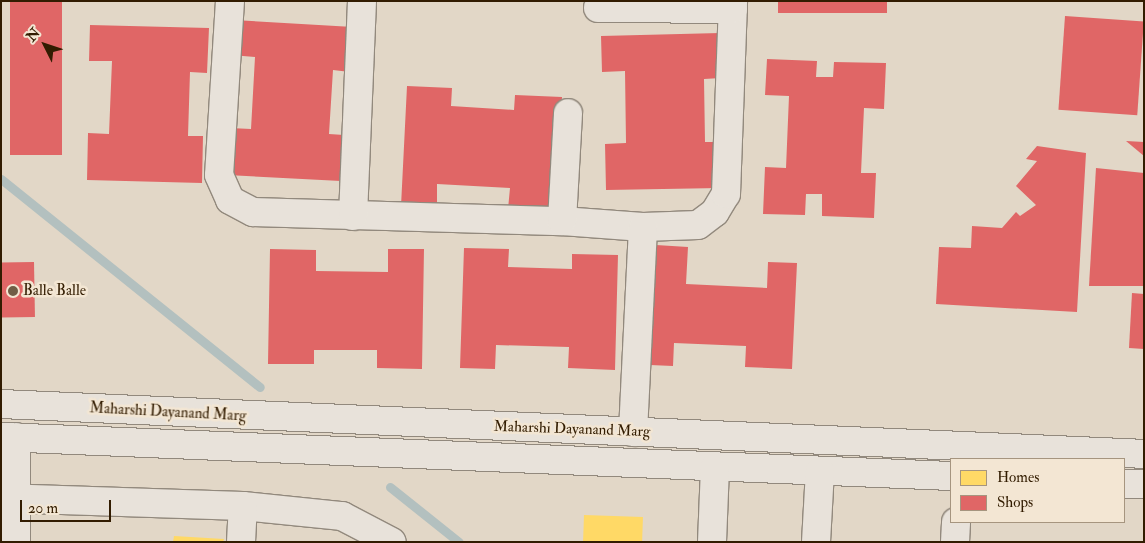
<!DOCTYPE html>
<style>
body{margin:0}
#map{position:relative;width:1145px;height:543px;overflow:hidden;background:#e2d7c7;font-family:"IM FELL Double Pica",serif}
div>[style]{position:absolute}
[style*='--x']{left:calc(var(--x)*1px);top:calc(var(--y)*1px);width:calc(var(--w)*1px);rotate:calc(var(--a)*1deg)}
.homes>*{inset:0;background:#ffd966;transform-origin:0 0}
.shops>*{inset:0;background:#e06666;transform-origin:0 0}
.stream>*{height:9px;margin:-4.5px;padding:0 4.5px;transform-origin:4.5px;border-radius:4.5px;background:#b3c0bf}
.roads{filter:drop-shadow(1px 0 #92897d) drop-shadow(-1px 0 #92897d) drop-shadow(0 1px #92897d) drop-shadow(0 -1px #92897d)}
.minor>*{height:28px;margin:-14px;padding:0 14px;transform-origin:14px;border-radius:14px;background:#e8e2da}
.dots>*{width:14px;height:14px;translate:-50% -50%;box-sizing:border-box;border:2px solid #f3e6d3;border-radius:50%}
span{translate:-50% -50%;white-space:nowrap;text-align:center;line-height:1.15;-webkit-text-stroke:5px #f3e6d3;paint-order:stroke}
.poi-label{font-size:15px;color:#321c01}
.left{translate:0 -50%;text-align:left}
.street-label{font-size:15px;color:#321c01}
.frame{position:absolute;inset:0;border:2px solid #321c01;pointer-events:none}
.legend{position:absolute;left:950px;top:458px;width:175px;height:65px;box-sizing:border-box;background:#f3e6d3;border:1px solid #a6957f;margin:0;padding:6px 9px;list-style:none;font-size:15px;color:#321c01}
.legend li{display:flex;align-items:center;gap:10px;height:25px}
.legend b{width:25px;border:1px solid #a6957f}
.north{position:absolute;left:20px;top:20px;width:50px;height:50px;-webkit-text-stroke:4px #f3e6d3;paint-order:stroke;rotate:311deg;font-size:14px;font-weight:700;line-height:20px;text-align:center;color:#321c01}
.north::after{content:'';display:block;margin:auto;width:18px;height:22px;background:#321c01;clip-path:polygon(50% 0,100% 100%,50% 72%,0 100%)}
.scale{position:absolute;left:20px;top:500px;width:91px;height:22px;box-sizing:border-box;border:2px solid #321c01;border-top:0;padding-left:6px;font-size:15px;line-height:18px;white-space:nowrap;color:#321c01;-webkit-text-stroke:4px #f3e6d3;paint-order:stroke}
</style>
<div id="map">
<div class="homes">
<div style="left:584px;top:515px;width:59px;height:27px;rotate:2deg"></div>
<div style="clip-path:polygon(174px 536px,224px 539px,223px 542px,173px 542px)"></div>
</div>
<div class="shops">
<div style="left:10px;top:1px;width:52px;height:154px"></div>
<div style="left:778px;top:1px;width:109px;height:12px"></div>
<div style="left:1065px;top:16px;width:79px;height:94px;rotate:4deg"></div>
<div style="clip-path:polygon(234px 20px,353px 27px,350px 72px,333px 70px,329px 134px,344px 135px,341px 181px,227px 175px,230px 128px,251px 129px,255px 57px,231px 55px)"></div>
<div style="clip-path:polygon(90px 25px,209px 28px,207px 73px,190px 72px,188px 136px,203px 136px,202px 183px,87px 180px,88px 133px,109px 134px,112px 61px,89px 61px)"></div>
<div style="clip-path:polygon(720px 33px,721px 78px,704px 79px,705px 142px,720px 142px,720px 188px,606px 190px,605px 144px,626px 143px,625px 71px,602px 72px,601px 36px)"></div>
<div style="clip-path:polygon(767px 59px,817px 61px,816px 77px,833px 77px,834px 62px,886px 63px,884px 109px,864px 108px,861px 173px,876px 173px,874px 218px,822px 216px,822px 194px,806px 194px,805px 215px,763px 214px,765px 167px,786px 168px,789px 96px,765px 95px)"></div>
<div style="clip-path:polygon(407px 86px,452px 88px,451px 106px,514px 110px,515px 95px,562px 97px,555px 211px,508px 209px,510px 188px,437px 184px,437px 208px,401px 206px)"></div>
<div style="clip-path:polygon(1126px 141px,1144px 142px,1144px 156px)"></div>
<div style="clip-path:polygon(1037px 146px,1086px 153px,1077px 312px,936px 304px,939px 247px,971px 248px,972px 226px,1002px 228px,1016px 212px,1020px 216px,1036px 205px,1016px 186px,1037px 161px,1026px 159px)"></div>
<div style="clip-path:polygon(1096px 168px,1144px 173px,1144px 286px,1089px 286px)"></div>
<div style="clip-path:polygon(656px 245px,688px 247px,686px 284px,767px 288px,768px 262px,797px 263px,792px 369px,745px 367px,746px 346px,674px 343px,673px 366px,650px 365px)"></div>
<div style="clip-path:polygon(464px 248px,509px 249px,508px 267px,572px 269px,572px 254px,618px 255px,615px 370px,568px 368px,569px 347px,496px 345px,495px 369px,460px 368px)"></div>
<div style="clip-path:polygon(270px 249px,316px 250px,316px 271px,388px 272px,388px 249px,424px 249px,422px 369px,377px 368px,377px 350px,314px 350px,314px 364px,268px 364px)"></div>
<div style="left:34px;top:262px;width:55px;height:33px;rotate:89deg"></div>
<div style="clip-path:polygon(1132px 293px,1144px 294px,1144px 349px,1129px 348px)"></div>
</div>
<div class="stream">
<div style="--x:1;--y:179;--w:332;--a:38.8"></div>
<div style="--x:390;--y:487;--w:88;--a:38.6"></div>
</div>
<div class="roads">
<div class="minor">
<div style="--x:230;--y:1;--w:174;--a:93.6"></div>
<div style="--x:219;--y:175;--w:27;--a:66"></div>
<div style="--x:230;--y:200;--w:26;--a:28"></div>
<div style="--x:253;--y:212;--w:309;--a:1.7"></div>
<div style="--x:562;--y:221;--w:81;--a:4.2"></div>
<div style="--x:643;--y:227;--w:55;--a:-2.1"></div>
<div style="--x:698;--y:225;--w:21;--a:-37"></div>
<div style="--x:715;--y:212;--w:21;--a:-59"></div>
<div style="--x:726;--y:194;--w:193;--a:-87.9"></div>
<div style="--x:598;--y:8;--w:135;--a:0.4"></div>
<div style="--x:353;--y:216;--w:215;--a:-87.6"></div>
<div style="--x:562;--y:221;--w:108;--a:-86.8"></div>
<div style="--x:1;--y:404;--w:1144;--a:2.5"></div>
<div style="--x:633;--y:432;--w:205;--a:-87.2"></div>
<div style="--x:1;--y:437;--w:951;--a:2.35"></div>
<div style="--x:1124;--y:484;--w:20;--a:0"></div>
<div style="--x:1;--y:498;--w:242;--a:1.9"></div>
<div style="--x:243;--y:506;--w:100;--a:5.8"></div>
<div style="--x:342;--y:516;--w:56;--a:27.5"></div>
<div style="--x:16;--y:542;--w:105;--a:-90"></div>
<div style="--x:241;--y:542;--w:36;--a:-87"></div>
<div style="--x:712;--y:542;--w:75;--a:-87.7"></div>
<div style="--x:816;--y:542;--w:71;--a:-86.8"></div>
<div style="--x:955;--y:542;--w:20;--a:-87"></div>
</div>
</div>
<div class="dots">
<div style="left:13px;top:291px;background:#705d46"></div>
</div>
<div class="poi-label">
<span class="left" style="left:23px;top:291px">Balle Balle</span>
</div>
<div class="street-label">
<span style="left:168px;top:412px;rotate:3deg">Maharshi Dayanand Marg</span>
<span style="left:572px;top:429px;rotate:2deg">Maharshi Dayanand Marg</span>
</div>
<div class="frame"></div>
<ul class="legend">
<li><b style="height:14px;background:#ffd966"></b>Homes</li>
<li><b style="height:14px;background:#e06666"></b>Shops</li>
</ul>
<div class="north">N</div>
<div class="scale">20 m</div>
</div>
